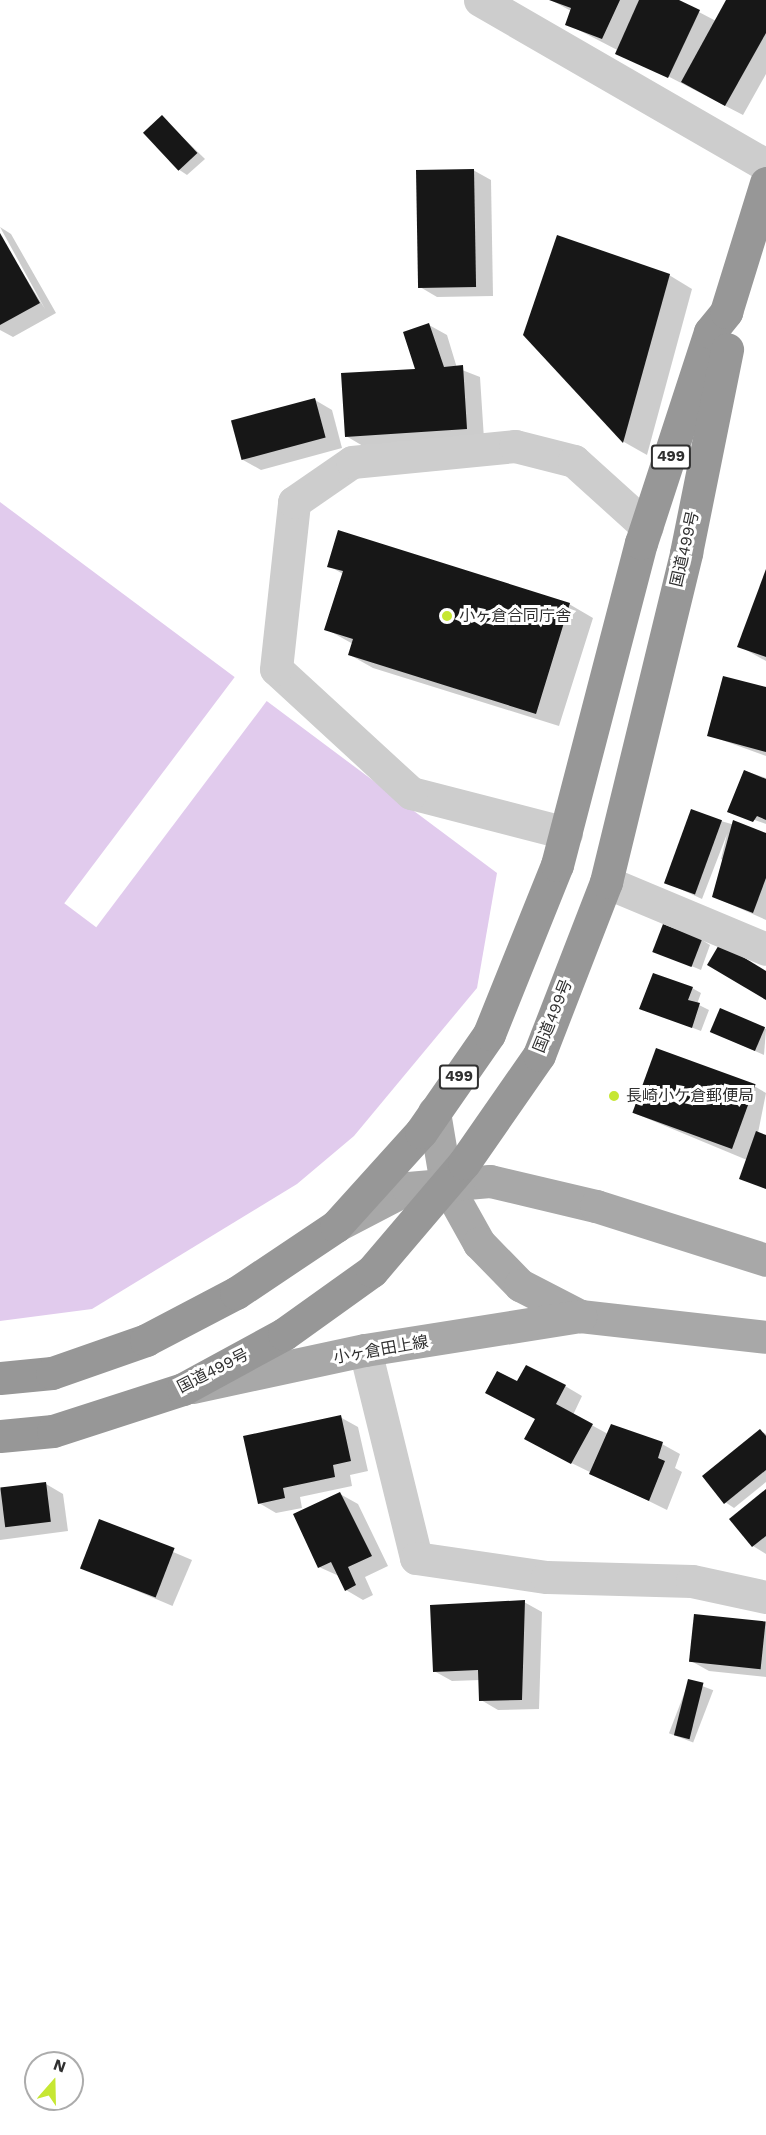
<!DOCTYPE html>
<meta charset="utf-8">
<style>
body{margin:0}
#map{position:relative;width:766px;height:2135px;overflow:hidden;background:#fff;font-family:"Work Sans","Noto Sans JP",sans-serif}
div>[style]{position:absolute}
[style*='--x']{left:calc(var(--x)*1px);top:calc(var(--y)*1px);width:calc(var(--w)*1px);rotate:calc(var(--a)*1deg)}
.water>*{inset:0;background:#e1cbed}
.pier>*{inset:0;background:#fff;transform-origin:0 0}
.shadow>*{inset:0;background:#0003;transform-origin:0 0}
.building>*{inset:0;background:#171717;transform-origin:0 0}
.minor>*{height:33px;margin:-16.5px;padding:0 16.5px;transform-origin:16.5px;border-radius:16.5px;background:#cdcdcd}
.major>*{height:33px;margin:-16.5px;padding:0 16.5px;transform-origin:16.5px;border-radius:16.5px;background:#a8a8a8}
.highway>*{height:33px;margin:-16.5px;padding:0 16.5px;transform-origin:16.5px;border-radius:16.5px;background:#979797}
.dots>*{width:16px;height:16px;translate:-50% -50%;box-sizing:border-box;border:3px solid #fff;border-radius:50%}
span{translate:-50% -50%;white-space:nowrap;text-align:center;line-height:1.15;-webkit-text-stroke:6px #fff;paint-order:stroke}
.shield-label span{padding:2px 4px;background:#fff;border:2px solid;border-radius:4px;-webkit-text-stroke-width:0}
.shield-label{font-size:15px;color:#303030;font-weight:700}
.street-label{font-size:16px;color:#303030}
.poi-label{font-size:16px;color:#303030}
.left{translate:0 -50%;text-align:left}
.north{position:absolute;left:24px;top:2051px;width:60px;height:60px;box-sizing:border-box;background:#fff;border:2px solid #acacac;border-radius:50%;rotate:20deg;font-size:16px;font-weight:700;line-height:24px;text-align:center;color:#303030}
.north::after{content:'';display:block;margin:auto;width:21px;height:27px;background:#c6e733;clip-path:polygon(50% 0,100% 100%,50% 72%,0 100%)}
</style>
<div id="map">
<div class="water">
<div style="clip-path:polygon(0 502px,497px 873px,477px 988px,354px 1136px,297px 1184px,92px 1309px,0 1321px)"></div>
</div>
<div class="pier">
<div style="left:237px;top:674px;width:40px;height:287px;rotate:37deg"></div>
</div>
<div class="shadow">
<div style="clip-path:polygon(551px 0,676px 0,716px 21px,728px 0,766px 0,766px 74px,743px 115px,567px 24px,571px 11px)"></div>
<div style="clip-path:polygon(162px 117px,205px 159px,187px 175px,178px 169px)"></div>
<div style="clip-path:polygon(473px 170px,491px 180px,493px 296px,437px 297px,420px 287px)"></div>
<div style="clip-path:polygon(0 227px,11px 234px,56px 313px,13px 337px,0 330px,0 236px,45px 309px)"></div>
<div style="clip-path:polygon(669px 275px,692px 289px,647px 455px,624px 442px,525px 335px)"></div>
<div style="clip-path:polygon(429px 325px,447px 335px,457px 368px,480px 377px,484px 439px,363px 446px,346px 436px,417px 370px)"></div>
<div style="clip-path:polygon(315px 400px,332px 410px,342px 448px,261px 470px,243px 460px)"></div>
<div style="clip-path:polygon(329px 566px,569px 604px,593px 618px,559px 726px,373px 668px,350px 655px,353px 644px,326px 629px,343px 574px)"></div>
<div style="clip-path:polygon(766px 573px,766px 661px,739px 646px)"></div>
<div style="clip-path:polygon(766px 689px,766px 756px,708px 735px)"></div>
<div style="clip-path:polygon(745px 771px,766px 778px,766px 824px,729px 811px)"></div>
<div style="clip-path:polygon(721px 821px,766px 834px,766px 920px,714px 897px,727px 862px,721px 859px,727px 834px,702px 899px,665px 882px)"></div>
<div style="clip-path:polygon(702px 940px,710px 945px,701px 970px,655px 951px)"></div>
<div style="clip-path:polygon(692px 988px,701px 993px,697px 1004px,709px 1010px,701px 1031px,641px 1008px)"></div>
<div style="clip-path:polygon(721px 1010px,766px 1029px,764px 1055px,712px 1032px)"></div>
<div style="clip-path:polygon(754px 1086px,766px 1093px,758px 1133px,766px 1137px,766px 1189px,741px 1178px,747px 1160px,634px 1113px)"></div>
<div style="clip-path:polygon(518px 1383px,565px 1386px,582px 1396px,573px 1415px,608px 1434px,662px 1444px,680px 1454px,675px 1468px,682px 1472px,667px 1510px,543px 1449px,537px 1419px)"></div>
<div style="clip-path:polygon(340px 1417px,358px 1427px,368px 1471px,350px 1475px,352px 1486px,300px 1497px,302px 1508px,276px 1513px,259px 1503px)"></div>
<div style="clip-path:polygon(760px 1431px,766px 1434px,766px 1482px,734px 1508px,725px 1502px)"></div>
<div style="clip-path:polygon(46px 1484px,63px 1494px,68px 1531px,0 1540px,0 1489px)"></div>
<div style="clip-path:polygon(766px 1491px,766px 1554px,753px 1546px)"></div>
<div style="clip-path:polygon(340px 1494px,358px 1504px,388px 1566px,365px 1577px,373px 1595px,363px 1600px,346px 1590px,339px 1576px,319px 1567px)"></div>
<div style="left:100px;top:1521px;width:100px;height:50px;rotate:23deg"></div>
<div style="clip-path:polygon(524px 1602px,542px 1612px,539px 1709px,498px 1710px,481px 1700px,480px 1680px,452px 1681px,434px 1671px)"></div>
<div style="clip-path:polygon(766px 1622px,766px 1677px,709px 1671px,691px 1661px)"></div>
<div style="left:689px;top:1681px;width:26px;height:56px;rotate:21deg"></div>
</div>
<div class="building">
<div style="clip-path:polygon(549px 0,620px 0,602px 39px,565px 25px,571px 8px)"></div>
<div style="clip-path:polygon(639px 0,679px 0,700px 10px,668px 78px,615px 54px)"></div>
<div style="clip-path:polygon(726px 0,766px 0,766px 33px,725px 106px,681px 82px)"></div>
<div style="left:162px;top:115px;width:52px;height:26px;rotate:47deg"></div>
<div style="left:474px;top:169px;width:118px;height:58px;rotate:89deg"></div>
<div style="clip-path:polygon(0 233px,40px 303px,0 325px)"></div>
<div style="clip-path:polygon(557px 235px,670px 274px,623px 443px,523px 335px)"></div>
<div style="clip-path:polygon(429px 323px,444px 367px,463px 365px,467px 429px,345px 437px,341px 373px,415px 369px,403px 332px)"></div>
<div style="left:315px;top:398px;width:41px;height:87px;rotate:75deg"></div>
<div style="clip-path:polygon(338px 530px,570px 603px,536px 714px,348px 655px,353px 639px,324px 630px,343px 571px,327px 567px)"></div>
<div style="clip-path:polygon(766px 569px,766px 657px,737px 647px)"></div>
<div style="clip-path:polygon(723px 676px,766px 687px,766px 752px,707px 736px)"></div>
<div style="clip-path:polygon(744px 770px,766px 779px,766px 820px,757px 816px,753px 822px,727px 812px)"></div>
<div style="left:691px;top:809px;width:33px;height:79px;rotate:20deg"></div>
<div style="clip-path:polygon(733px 820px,766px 833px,766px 878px,753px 913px,712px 897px)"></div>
<div style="left:663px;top:924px;width:42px;height:30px;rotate:21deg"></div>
<div style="clip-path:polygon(720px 943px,766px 971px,766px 1000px,707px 965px)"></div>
<div style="clip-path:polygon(653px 973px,693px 987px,688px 1000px,700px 1003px,692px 1028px,639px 1009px)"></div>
<div style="left:720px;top:1008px;width:49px;height:26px;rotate:23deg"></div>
<div style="left:656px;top:1048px;width:106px;height:69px;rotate:20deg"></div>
<div style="clip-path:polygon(756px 1131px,766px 1135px,766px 1189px,739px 1179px)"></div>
<div style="clip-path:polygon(526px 1365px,566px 1385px,556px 1404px,593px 1424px,571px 1464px,524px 1439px,535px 1419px,485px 1393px,497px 1371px,517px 1381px)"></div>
<div style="clip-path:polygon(341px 1415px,351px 1461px,333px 1465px,335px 1477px,283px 1488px,285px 1498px,258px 1504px,243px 1436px)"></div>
<div style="clip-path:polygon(611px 1424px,663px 1442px,658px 1458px,665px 1461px,649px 1501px,589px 1474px)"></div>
<div style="clip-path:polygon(760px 1429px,766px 1436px,766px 1470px,724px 1504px,702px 1476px)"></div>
<div style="left:46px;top:1482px;width:40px;height:46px;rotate:83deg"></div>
<div style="clip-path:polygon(766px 1489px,766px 1536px,752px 1547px,729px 1519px)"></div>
<div style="clip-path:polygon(340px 1492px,372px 1556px,348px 1567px,356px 1585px,345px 1591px,331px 1562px,318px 1568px,293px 1514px)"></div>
<div style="left:99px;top:1519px;width:81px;height:53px;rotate:21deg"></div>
<div style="clip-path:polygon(525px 1600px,522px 1700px,479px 1701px,478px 1670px,433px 1672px,430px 1605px)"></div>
<div style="left:694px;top:1614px;width:72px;height:48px;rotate:6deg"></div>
<div style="left:688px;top:1679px;width:16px;height:58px;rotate:14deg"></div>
</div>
<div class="minor">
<div style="--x:480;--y:0;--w:330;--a:30"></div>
<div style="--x:566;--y:833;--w:160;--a:-165.5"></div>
<div style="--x:411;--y:793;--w:183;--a:-137.4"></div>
<div style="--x:276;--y:669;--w:168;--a:-83.8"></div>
<div style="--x:294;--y:502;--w:70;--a:-34.6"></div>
<div style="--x:352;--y:462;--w:164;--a:-5.6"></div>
<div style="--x:515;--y:446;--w:61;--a:14.3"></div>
<div style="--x:574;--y:461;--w:98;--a:42.1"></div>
<div style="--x:606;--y:882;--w:173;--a:22.7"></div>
<div style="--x:365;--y:1350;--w:214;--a:76.2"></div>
<div style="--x:416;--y:1558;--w:132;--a:8.3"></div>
<div style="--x:547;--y:1577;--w:145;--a:1.6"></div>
<div style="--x:692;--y:1581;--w:76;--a:12.2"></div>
</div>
<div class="major">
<div style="--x:434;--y:1112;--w:73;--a:80.5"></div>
<div style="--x:446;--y:1184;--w:68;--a:60.8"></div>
<div style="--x:479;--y:1243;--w:59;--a:45.7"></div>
<div style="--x:520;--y:1285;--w:68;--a:27.3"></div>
<div style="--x:580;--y:1316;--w:187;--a:6.4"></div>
<div style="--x:337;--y:1225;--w:80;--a:-27.5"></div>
<div style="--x:408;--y:1188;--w:82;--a:-4.9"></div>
<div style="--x:490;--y:1181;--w:109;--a:13.3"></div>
<div style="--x:596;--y:1206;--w:178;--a:17.6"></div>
<div style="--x:192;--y:1387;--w:177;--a:-12.1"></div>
<div style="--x:365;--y:1350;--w:218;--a:-9"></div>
</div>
<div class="highway">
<div style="--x:0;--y:1378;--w:52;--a:-5.5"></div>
<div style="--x:52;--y:1373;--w:100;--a:-19.3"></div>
<div style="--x:146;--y:1340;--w:102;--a:-27.6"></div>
<div style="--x:236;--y:1293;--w:120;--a:-33.8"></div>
<div style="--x:336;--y:1226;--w:127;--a:-47.9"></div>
<div style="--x:421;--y:1132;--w:119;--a:-55.2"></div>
<div style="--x:489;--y:1034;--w:182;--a:-68.1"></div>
<div style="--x:557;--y:865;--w:333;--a:-75.4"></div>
<div style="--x:641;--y:543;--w:222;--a:-71.9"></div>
<div style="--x:710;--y:332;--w:26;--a:-51"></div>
<div style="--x:726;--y:312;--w:135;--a:-72.8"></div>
<div style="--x:0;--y:1436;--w:53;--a:-5.4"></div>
<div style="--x:53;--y:1431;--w:137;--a:-17.9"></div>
<div style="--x:183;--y:1389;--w:115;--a:-28.6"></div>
<div style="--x:284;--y:1334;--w:108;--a:-35.6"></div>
<div style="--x:372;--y:1271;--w:142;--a:-49.6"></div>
<div style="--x:464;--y:1163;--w:131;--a:-55.2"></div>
<div style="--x:539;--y:1055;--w:186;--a:-68.8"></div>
<div style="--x:606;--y:882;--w:339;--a:-76.3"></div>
<div style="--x:686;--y:553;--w:208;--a:-78.6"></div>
</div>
<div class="dots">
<div style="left:447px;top:616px;background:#c6e733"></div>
<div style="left:614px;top:1096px;background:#c6e733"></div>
</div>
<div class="shield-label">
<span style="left:671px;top:457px">499</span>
<span style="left:459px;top:1077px">499</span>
</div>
<div class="street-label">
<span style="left:685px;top:549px;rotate:-77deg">国道499号</span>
<span style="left:553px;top:1016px;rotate:-68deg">国道499号</span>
<span style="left:381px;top:1350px;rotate:-10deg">小ヶ倉田上線</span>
<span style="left:213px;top:1371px;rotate:-27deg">国道499号</span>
</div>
<div class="poi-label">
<span class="left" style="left:459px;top:616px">小ヶ倉合同庁舎</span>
<span class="left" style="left:626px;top:1096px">長崎小ケ倉郵便局</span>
</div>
<div class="north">N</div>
</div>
